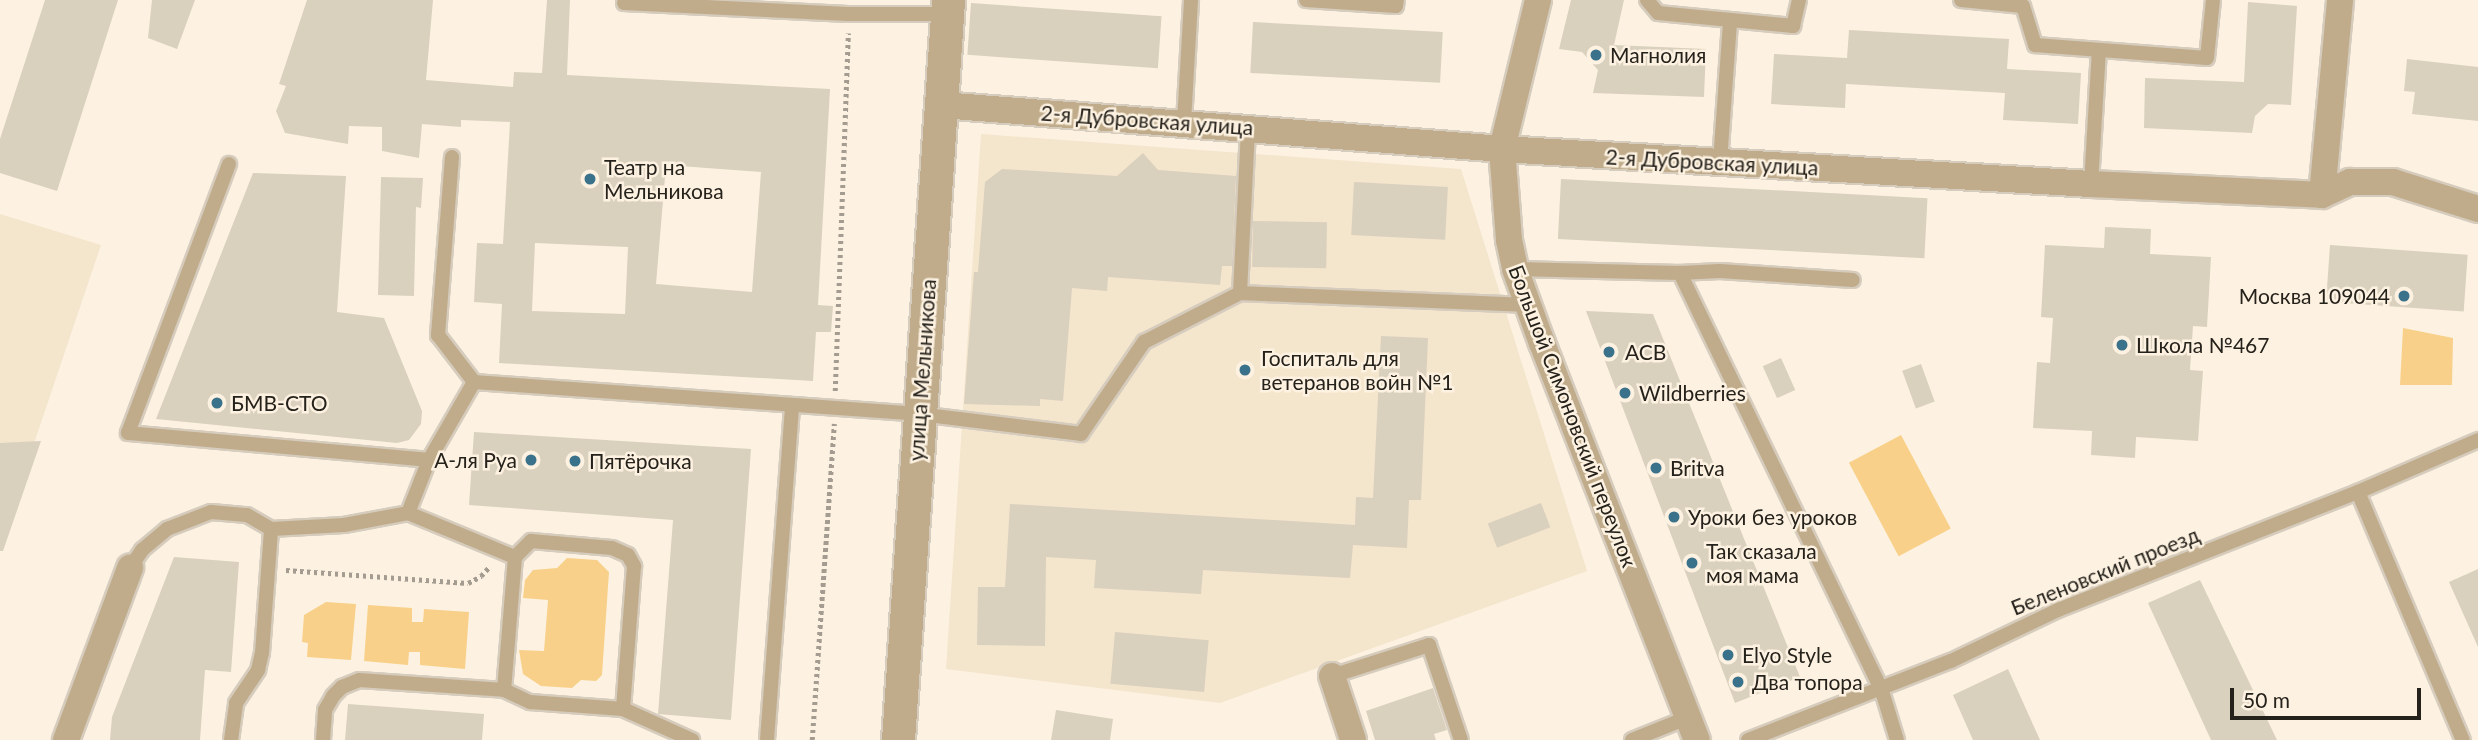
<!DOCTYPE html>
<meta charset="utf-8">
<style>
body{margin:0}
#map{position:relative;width:2478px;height:740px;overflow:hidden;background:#fdf2e1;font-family:Lato,sans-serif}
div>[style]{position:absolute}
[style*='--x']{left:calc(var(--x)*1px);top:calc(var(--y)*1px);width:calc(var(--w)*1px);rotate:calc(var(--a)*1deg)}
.built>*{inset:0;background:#f4e5cd}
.green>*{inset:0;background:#f8d089;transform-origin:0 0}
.building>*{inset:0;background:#dad0be;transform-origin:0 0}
.path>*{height:4.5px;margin-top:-2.25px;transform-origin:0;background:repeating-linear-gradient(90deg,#a49c90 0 3.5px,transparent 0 7px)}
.roads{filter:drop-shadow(2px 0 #d6ccbd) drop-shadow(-2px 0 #d6ccbd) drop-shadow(0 2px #d6ccbd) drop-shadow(0 -2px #d6ccbd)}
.service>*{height:14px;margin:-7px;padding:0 7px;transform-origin:7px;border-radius:7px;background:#c0ac8b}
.minor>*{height:26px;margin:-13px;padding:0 13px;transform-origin:13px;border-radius:13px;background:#c0ac8b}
.tertiary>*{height:33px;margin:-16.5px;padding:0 16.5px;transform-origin:16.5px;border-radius:16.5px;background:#c0ac8b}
.dots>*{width:19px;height:19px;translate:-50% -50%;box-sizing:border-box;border:4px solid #fdf2e1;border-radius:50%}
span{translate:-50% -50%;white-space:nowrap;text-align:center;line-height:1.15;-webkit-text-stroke:5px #fdf2e1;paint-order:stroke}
.poi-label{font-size:21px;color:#25211b}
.left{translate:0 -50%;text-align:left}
.right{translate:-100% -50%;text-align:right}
.street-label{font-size:21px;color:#25211b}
.scale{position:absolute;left:2230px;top:688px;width:191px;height:32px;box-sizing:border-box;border:4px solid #25211b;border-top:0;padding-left:9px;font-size:21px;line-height:24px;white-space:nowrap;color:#25211b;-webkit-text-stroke:5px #fdf2e1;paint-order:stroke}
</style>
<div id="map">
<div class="built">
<div style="clip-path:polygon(981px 134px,1461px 169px,1587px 571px,1220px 703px,946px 669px)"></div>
<div style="clip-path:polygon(0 214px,101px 245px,0 544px)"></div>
</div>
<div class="green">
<div style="clip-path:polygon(2403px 328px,2453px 338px,2452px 385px,2400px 385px)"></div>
<div style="left:1901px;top:435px;width:106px;height:59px;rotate:62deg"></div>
<div style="clip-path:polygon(567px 558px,597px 560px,609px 572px,602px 675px,596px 681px,581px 680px,572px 688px,541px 686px,523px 674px,519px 650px,544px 651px,548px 600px,523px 598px,525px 580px,533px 570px,557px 568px)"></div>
<div style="clip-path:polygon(326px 602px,356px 604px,351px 660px,307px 657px,308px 643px,302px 642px,304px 615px)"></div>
<div style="clip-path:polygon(368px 605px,412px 608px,412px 622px,423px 622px,424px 609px,469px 612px,465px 669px,420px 665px,420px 652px,409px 652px,408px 665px,364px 661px)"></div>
</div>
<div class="building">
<div style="clip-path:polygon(45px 0,118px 0,57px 191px,0 173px,0 139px)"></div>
<div style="clip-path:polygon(152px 0,195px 0,177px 49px,148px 38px)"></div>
<div style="clip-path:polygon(evenodd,307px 0,433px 0,426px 80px,513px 87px,514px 72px,542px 73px,547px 0,570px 0,567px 75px,830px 89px,818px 305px,833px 306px,831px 332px,816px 332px,813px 381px,499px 363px,502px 304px,474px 302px,477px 243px,503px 244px,510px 122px,461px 120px,461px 127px,422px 124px,419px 158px,382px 151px,382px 127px,349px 126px,348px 144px,285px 133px,276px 111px,286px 86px,279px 84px,307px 0,666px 165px,761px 172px,752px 292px,656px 284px,666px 165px,307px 0,535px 243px,628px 247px,625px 314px,532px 311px,535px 243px)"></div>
<div style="clip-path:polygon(1571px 0,1624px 0,1614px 45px,1706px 49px,1704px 97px,1593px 93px,1598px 70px,1582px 52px,1559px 49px)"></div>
<div style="clip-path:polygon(2248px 2px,2297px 6px,2291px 105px,2268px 104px,2255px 116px,2252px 133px,2144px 128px,2145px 78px,2244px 82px)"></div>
<div style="left:971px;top:3px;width:191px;height:52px;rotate:4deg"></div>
<div style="left:1253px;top:22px;width:190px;height:51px;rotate:3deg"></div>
<div style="clip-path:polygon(1849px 30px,2009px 39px,2007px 69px,2081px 73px,2078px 124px,2003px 120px,2005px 93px,1846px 84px,1845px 108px,1771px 104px,1774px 54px,1847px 58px)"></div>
<div style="clip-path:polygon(2407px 59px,2478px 67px,2478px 121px,2412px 114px,2415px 92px,2404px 91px)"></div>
<div style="clip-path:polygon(1143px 153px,1158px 170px,1236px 176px,1232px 266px,1222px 266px,1220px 285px,1108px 277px,1107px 291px,1072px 288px,1063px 401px,1040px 399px,1040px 406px,964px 404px,974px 272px,978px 272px,985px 182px,1002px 169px,1117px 176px)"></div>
<div style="clip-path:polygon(253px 173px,346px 176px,337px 312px,384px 318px,422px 411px,421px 424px,409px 440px,397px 443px,156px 419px)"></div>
<div style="clip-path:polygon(381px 177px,423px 178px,421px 208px,416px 207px,414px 296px,378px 295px)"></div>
<div style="left:1561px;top:179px;width:367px;height:60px;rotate:3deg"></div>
<div style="left:1354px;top:182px;width:94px;height:53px;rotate:3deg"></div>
<div style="left:1253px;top:221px;width:74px;height:46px;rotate:1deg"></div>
<div style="clip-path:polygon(2105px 227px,2151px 229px,2150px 254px,2211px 257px,2207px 327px,2193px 326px,2190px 370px,2203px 371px,2198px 441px,2136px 437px,2135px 458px,2091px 455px,2092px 431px,2033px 428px,2037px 362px,2050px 363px,2053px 318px,2041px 317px,2045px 245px,2104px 248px)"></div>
<div style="left:2330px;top:245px;width:138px;height:57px;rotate:4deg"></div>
<div style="clip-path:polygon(1586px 311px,1653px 314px,1800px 677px,1735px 703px)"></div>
<div style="clip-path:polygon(1381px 336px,1428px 338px,1421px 500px,1409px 500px,1407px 548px,1353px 545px,1350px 578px,1203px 570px,1201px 594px,1094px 588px,1096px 560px,1046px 557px,1045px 646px,977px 645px,978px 587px,1005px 587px,1010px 504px,1355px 525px,1356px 497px,1373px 498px)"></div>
<div style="left:1781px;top:358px;width:35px;height:20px;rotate:66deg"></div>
<div style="left:1921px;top:364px;width:40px;height:20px;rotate:70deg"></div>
<div style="clip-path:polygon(474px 432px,751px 449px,731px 720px,658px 714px,673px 520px,469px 505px)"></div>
<div style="clip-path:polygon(41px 441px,3px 551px,0 551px,0 443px)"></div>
<div style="left:1541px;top:503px;width:26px;height:57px;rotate:69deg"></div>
<div style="clip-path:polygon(174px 557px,239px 562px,231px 672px,205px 670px,200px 740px,110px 740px,112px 717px)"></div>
<div style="clip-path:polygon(2478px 569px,2478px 647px,2449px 582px)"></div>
<div style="clip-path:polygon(2200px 580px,2277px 740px,2211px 740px,2148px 603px)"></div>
<div style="left:1115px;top:632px;width:94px;height:52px;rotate:5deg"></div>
<div style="clip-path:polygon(2008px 669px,2040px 740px,1973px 740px,1953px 695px)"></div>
<div style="clip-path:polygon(1433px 688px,1447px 730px,1434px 734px,1436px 740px,1375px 740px,1366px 711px)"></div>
<div style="clip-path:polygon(348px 704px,484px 714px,482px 740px,345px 740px)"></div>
<div style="clip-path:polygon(1056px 710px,1113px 719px,1110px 740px,1051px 740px)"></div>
</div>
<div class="path">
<div style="--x:835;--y:391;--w:358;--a:-87.9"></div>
<div style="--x:286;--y:570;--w:182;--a:4.1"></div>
<div style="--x:468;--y:583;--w:15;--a:-28"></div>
<div style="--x:481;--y:576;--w:13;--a:-48"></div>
<div style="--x:812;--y:740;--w:317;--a:-86"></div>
</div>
<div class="roads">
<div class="service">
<div style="--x:1306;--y:0;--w:90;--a:3.8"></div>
<div style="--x:1396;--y:6;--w:6;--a:-81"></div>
<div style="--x:1647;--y:0;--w:17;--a:50"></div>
<div style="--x:1658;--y:13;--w:136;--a:5.5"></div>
<div style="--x:1793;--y:26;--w:27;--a:-77"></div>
<div style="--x:1961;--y:0;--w:62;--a:5.5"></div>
<div style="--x:2023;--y:6;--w:41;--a:72.9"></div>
<div style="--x:2035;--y:45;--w:172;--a:4.3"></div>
<div style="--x:2207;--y:58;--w:58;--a:-84.1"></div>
<div style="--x:624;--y:3;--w:224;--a:2.8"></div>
<div style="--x:848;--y:14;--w:99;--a:0"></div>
<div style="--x:1184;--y:122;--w:122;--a:-86.7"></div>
<div style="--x:452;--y:157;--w:179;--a:94.5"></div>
<div style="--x:438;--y:335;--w:59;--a:52.5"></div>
<div style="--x:1720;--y:162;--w:141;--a:-85.9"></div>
<div style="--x:229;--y:164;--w:287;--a:110.6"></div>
<div style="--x:128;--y:433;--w:302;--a:5.1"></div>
<div style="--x:2091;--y:184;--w:134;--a:-86.6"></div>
<div style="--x:1515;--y:269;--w:165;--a:1.4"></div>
<div style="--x:1680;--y:273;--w:40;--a:-2.9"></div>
<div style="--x:1720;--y:271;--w:133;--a:3.9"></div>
<div style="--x:1680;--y:273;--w:461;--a:64.2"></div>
<div style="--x:1881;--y:688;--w:54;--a:72.9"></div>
<div style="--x:1240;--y:293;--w:165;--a:-87.2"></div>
<div style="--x:2358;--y:492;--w:269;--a:67.1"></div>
<div style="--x:408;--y:513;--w:57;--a:-68.4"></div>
<div style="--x:429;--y:460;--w:90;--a:-60"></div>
<div style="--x:474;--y:382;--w:446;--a:4.1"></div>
<div style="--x:919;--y:414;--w:163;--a:7"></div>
<div style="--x:1081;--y:434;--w:112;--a:-55.6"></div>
<div style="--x:1144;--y:342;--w:108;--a:-27"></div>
<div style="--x:1240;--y:293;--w:288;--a:2.4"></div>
<div style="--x:515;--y:557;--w:23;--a:-45"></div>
<div style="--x:531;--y:541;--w:81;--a:4.9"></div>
<div style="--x:612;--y:548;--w:17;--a:24"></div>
<div style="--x:628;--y:555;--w:13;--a:61"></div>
<div style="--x:634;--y:566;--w:143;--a:94.4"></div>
<div style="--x:623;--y:709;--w:76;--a:24.2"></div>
<div style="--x:130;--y:568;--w:22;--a:-56"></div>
<div style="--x:142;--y:550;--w:33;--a:-40"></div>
<div style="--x:167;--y:529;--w:47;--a:-21.1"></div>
<div style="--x:211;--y:512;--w:36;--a:5"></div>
<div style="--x:247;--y:515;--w:28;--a:30"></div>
<div style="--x:271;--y:529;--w:73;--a:-3.1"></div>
<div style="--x:344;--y:525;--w:65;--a:-10.6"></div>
<div style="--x:408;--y:513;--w:116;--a:22.4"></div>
<div style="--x:515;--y:557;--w:133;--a:94.7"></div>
<div style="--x:1332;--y:676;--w:102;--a:-17.7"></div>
<div style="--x:1429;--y:645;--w:100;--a:71.4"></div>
<div style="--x:231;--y:740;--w:37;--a:-82"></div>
<div style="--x:236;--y:703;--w:40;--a:-56"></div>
<div style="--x:258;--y:670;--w:17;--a:-77"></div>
<div style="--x:262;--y:653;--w:124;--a:-85.8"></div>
<div style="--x:323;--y:740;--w:30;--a:-86"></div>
<div style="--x:325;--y:710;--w:16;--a:-60"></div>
<div style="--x:333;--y:696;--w:13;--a:-45"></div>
<div style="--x:342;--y:687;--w:18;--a:-22"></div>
<div style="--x:359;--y:680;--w:145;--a:3.9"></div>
<div style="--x:504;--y:690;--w:29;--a:25"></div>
<div style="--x:530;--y:702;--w:93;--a:4.3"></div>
<div style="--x:767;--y:740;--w:336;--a:-85.7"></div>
<div style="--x:1632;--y:740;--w:61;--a:-22"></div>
<div style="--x:1748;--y:740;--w:218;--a:-21.3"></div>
<div style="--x:1951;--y:661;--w:119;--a:-25.5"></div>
<div style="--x:2058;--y:610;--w:322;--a:-21.5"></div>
<div style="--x:2358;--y:492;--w:131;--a:-23.4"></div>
</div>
<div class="minor">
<div style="--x:1538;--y:0;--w:153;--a:103.6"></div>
<div style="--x:1502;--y:149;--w:91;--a:85.6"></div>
<div style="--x:1509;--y:240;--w:30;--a:78"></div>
<div style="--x:1515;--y:269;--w:79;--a:70"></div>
<div style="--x:1542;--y:343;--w:426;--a:68.7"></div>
<div style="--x:941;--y:105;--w:563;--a:4.48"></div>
<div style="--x:1502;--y:149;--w:590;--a:3.4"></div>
<div style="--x:2091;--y:184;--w:231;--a:2.7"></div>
<div style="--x:2322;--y:195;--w:31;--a:-25"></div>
<div style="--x:2350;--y:182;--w:43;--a:0"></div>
<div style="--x:2393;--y:182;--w:89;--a:17.6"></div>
<div style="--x:2322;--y:195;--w:196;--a:-84.7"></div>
<div style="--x:1332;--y:676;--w:67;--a:71.8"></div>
<div style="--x:66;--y:740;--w:184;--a:-69.6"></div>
</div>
<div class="tertiary">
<div style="--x:898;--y:740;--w:742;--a:-86.13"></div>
</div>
</div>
<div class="dots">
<div style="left:1596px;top:55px;background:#3a728c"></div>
<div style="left:590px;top:179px;background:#3a728c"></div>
<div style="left:2404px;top:296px;background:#3a728c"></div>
<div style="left:2122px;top:345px;background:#3a728c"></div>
<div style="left:1609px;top:352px;background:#3a728c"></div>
<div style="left:1245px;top:370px;background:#3a728c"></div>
<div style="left:1625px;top:393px;background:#3a728c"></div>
<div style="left:217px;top:403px;background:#3a728c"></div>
<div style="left:531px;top:460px;background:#3a728c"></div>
<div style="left:575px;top:461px;background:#3a728c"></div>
<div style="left:1656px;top:468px;background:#3a728c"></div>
<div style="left:1674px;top:517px;background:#3a728c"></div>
<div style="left:1692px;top:563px;background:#3a728c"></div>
<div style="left:1728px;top:655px;background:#3a728c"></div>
<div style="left:1738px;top:682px;background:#3a728c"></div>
</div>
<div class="poi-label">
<span class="left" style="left:1610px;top:55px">Магнолия</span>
<span class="left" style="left:604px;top:179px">Театр на<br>Мельникова</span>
<span class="right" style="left:2390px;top:296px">Москва 109044</span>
<span class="left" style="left:2136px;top:345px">Школа №467</span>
<span class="left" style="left:1625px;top:352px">АСВ</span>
<span class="left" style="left:1261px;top:370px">Госпиталь для<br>ветеранов войн №1</span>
<span class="left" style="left:1639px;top:393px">Wildberries</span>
<span class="left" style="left:231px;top:403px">БМВ-СТО</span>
<span class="right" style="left:517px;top:460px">А-ля Руа</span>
<span class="left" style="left:589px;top:461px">Пятёрочка</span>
<span class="left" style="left:1670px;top:468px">Britva</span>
<span class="left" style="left:1688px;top:517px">Уроки без уроков</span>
<span class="left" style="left:1706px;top:563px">Так сказала<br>моя мама</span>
<span class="left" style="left:1742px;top:655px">Elyo Style</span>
<span class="left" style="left:1752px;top:682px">Два топора</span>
</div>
<div class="street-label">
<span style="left:1147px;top:120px;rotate:4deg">2-я Дубровская улица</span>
<span style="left:1712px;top:162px;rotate:3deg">2-я Дубровская улица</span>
<span style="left:922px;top:370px;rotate:-86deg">улица Мельникова</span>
<span style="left:1573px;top:416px;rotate:69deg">Большой Симоновский переулок</span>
<span style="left:2105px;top:571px;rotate:-22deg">Беленовский проезд</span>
</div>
<div class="scale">50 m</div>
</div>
